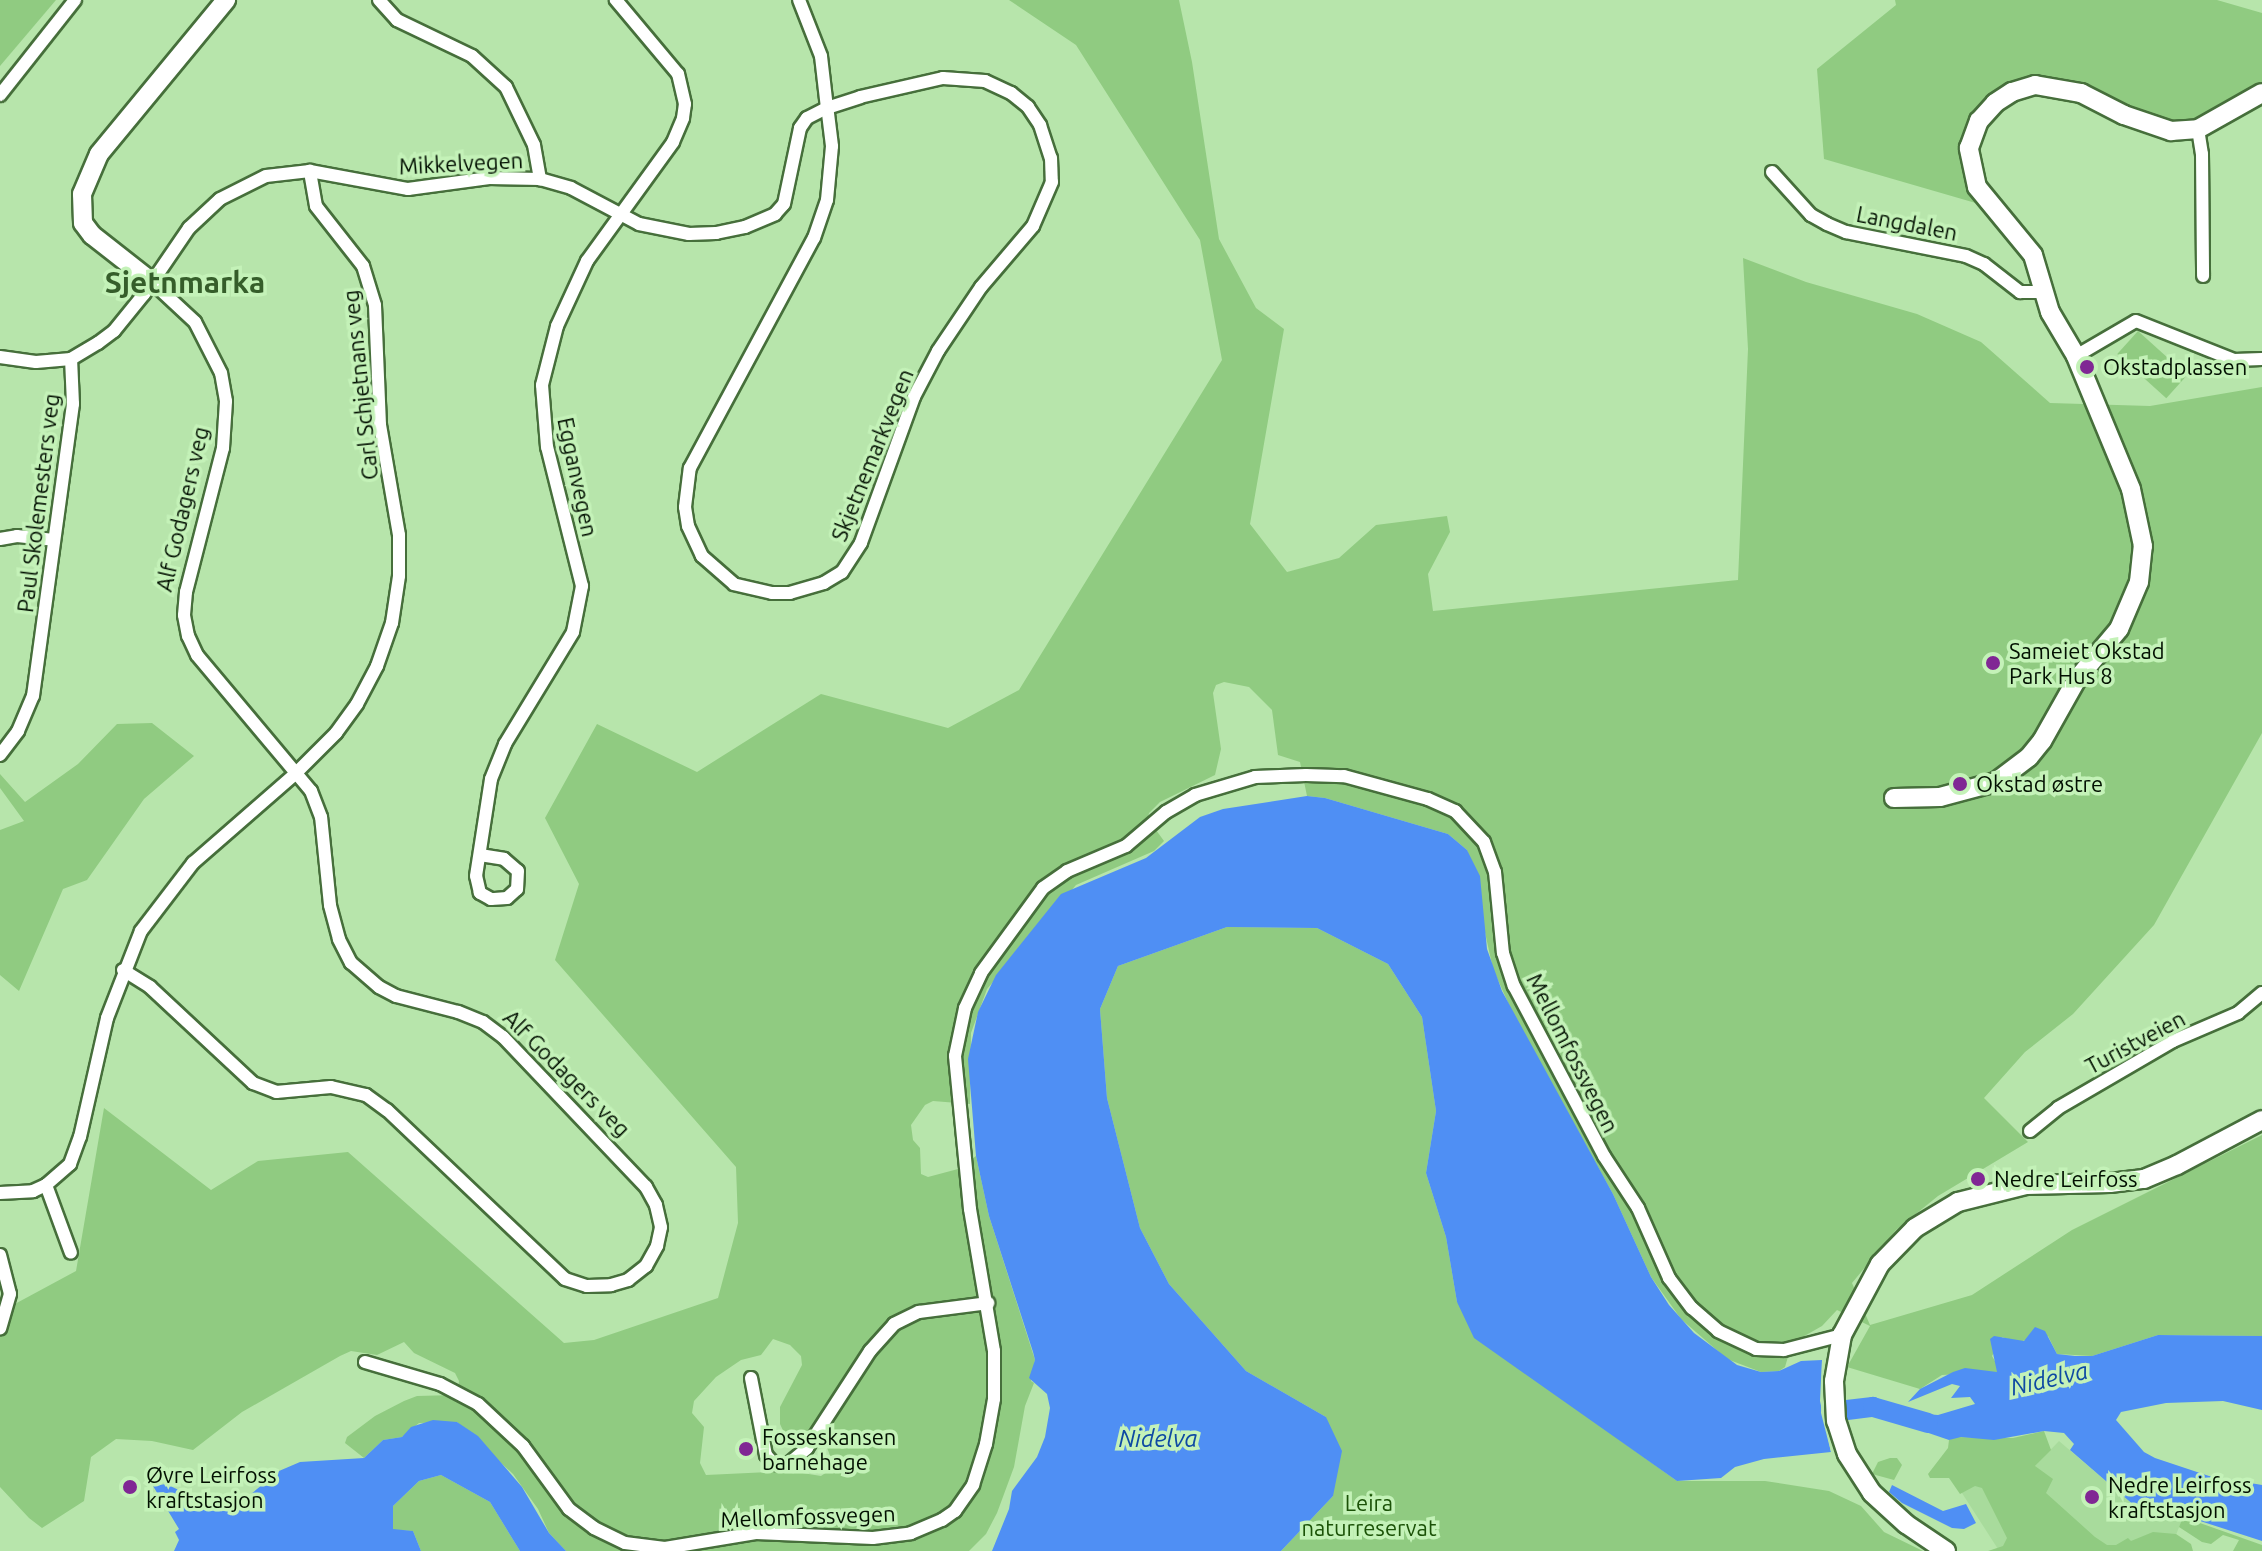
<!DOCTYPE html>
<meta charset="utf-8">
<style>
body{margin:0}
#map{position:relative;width:2262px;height:1551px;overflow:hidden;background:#b7e5ab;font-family:Ubuntu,sans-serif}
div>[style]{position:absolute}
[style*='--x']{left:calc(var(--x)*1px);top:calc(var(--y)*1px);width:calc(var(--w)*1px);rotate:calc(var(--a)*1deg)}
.built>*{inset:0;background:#a8db9c}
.green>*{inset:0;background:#90cb81;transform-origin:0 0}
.water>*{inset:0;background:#4f8ff4}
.pier>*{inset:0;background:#b7e5ab}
.river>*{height:20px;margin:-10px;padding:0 10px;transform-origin:10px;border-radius:10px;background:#4f8ff4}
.roads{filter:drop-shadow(2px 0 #466f3b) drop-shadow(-2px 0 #466f3b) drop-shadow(0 2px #466f3b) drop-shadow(0 -2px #466f3b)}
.street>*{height:12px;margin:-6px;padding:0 6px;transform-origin:6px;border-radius:6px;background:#fff}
.secondary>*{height:18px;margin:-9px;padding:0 9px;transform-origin:9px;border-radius:9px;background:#fff}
.dots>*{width:22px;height:22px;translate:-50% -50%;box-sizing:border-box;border:4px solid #c4f2b8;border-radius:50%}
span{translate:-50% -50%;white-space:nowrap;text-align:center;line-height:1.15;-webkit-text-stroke:7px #c4f2b8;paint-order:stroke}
.street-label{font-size:22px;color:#021001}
.poi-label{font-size:22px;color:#021001}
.left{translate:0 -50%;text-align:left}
.park-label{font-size:22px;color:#1b5207}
.water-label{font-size:24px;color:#0e4aa3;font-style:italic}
.district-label{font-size:30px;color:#355d2a;font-weight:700}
</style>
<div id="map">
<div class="built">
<div style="clip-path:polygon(2059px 1441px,2136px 1507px,2160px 1508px,2183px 1517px,2174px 1540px,2177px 1551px,1998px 1549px,1960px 1490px,2035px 1466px)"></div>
</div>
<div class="green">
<div style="clip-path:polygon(0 0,56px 0,0 66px)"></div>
<div style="clip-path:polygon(evenodd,1009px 0,1179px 0,1192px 62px,1219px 239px,1256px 308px,1284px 329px,1250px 524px,1287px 572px,1339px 558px,1376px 525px,1447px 516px,1450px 532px,1428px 574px,1433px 611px,1738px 580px,1748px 349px,1743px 258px,1806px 282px,1917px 314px,1981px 342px,2050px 403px,2150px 406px,2262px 387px,2262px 733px,2154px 925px,2073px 1014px,2025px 1052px,1984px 1098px,2028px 1142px,1938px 1196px,1896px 1230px,1852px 1283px,1870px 1325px,1972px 1295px,2072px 1230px,2262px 1135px,2262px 1336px,2158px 1335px,2092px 1356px,2057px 1354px,2048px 1336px,2017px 1342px,2002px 1337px,1992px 1356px,1999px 1368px,1997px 1372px,1942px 1375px,1920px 1389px,1847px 1367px,1870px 1326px,1837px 1310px,1822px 1326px,1792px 1343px,1785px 1367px,1779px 1371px,1761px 1372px,1727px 1359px,1681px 1319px,1651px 1277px,1613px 1194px,1514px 1016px,1493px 969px,1467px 850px,1448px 834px,1325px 798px,1307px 796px,1300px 762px,1278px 755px,1272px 710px,1249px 687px,1224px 682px,1216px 685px,1213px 693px,1221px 749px,1215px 775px,1160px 802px,1149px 813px,1148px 819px,1164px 841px,1154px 851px,1076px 885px,987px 989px,971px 1033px,970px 1104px,933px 1101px,925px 1105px,911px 1125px,913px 1140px,920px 1148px,921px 1174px,928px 1177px,958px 1169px,976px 1156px,989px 1216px,1035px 1360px,1031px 1381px,1034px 1383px,1025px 1406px,1014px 1467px,997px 1513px,986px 1534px,969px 1551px,566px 1551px,549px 1533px,538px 1509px,513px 1474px,457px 1422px,419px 1423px,402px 1437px,383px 1440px,364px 1458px,345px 1443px,347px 1437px,375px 1416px,404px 1401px,417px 1396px,454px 1395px,458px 1388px,459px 1381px,455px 1373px,414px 1353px,404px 1342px,377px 1355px,351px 1351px,340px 1356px,242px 1412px,193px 1450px,152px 1441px,116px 1439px,91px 1457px,84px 1501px,42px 1528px,29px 1518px,0 1487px,0 1312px,76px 1271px,104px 1108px,211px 1190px,258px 1161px,348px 1152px,564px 1343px,594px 1340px,718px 1298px,738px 1223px,736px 1167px,555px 960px,579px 884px,545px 818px,597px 724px,697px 772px,821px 694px,948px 728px,1019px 690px,1222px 360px,1200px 240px,1076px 45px,1009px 0,773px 1339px,790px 1345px,801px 1356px,802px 1365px,780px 1407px,780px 1424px,786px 1437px,798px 1440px,813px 1434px,825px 1442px,832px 1461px,827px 1472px,821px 1476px,790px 1471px,706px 1475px,700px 1463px,704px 1427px,692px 1413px,694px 1401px,716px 1377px,741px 1360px,761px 1355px,773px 1339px)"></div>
<div style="clip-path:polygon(1895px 0,2217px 0,2262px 13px,2262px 92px,2203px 130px,2160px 126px,2084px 93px,2002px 94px,1972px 153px,1986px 206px,1824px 159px,1817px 69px,1896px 5px)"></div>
<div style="left:2138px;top:331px;width:66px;height:31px;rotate:42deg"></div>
<div style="clip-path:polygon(152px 723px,194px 756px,144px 799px,87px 880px,63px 889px,19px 991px,0 975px,0 830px,24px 821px,0 788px,0 774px,25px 802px,78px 764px,117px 724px)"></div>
<div style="clip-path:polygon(1227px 927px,1317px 928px,1388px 964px,1422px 1017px,1436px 1111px,1426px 1173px,1446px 1237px,1457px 1302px,1603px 1428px,1677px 1481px,1765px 1481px,1829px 1491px,1861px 1506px,1884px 1532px,1923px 1551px,1281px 1551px,1333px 1496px,1326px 1417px,1246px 1371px,1169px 1284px,1140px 1228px,1107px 1098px,1100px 1009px,1118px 966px)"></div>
<div style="clip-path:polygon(2044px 1431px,2051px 1450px,2035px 1466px,2053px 1479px,2046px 1493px,2095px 1537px,2107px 1545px,2116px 1545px,2128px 1538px,2131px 1541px,2153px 1532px,2176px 1534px,2191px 1544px,2193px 1551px,1988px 1551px,2003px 1546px,2007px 1538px,1982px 1488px,1975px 1486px,1960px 1494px,1949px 1478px,1930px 1478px,1928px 1474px,1948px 1448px,1949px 1440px,1954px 1437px,2013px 1438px)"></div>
<div style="clip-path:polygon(1890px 1458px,1897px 1458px,1902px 1465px,1894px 1480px,1872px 1474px,1878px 1462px)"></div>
<div style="clip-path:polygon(441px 1475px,490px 1502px,520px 1551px,421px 1551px,413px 1531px,393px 1530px,393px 1506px,419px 1481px)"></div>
<div style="clip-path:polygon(2183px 1517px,2262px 1545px,2262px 1551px,2233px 1551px,2239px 1540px,2223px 1535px,2211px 1544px,2202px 1542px,2179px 1527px)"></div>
</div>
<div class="water">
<div style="clip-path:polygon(1307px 796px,1325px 798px,1448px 834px,1467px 850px,1480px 876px,1487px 949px,1502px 991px,1613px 1194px,1651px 1277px,1669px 1305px,1694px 1333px,1737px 1365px,1761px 1372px,1779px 1371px,1801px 1361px,1822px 1360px,1820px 1401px,1831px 1452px,1764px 1459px,1735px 1467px,1721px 1478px,1677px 1481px,1474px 1338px,1457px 1302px,1446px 1237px,1426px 1173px,1436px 1111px,1422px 1017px,1388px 964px,1317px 928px,1227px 927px,1118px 966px,1100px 1009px,1107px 1098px,1140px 1228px,1169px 1284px,1246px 1371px,1326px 1417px,1342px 1451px,1333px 1496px,1281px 1551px,992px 1551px,1009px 1509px,1012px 1491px,1037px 1457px,1045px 1437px,1050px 1408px,1047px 1394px,1029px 1378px,1035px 1360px,1033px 1352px,989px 1216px,976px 1156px,968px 1059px,978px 1012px,996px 975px,1061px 894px,1146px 858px,1200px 817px,1223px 809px)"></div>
<div style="clip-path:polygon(2035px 1327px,2045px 1331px,2057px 1354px,2075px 1356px,2092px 1356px,2158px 1335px,2262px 1336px,2262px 1410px,2223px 1401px,2166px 1403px,2121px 1412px,2116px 1420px,2144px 1452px,2155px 1458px,2209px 1476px,2262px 1485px,2262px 1541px,2160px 1508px,2136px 1507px,2070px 1450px,2074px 1444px,2064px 1433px,2044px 1431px,1994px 1440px,1961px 1437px,1949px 1440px,1908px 1426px,1903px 1417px,1912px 1413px,1938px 1415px,1975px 1404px,1970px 1397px,1951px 1398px,1960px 1386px,1952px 1384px,1908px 1402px,1920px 1389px,1953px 1372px,1965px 1368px,1997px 1372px,1990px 1339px,1994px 1336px,2024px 1341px)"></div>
<div style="clip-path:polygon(433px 1420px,457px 1422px,478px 1436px,522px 1487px,549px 1533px,566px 1551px,520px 1551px,490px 1502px,441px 1475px,419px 1481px,393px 1506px,393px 1529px,413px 1531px,421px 1551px,174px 1551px,179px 1540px,175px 1532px,179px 1529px,153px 1486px,166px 1484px,217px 1508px,234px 1508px,279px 1471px,300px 1462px,364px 1458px,383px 1440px,402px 1437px,411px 1427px)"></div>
<div style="clip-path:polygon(1892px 1485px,1943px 1511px,1966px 1504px,1976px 1523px,1964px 1529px,1952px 1528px,1902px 1503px,1889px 1492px)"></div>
</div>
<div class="pier">
<div style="clip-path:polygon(1822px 1360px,1826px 1361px,1825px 1412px,1835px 1454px,1831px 1452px,1821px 1413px)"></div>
</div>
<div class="river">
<div style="--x:1847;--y:1410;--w:26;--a:-7"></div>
<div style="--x:1873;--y:1407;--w:57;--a:16.2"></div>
</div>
<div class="roads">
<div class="street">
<div style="--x:379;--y:0;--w:27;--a:48"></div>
<div style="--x:397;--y:20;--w:83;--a:25.6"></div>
<div style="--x:472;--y:56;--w:46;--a:42.4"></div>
<div style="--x:506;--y:87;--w:64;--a:64.2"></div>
<div style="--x:534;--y:145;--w:35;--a:80"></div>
<div style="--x:0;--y:95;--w:121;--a:-51.7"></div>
<div style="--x:2198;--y:129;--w:25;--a:81"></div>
<div style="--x:2202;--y:154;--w:122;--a:89.5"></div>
<div style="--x:1772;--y:172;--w:58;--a:47.8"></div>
<div style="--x:1811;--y:215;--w:18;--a:29"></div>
<div style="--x:1827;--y:224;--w:21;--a:23"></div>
<div style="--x:1846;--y:232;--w:122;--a:11.3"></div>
<div style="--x:1966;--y:256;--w:20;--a:24"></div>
<div style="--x:1984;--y:264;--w:46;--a:37.9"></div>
<div style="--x:2020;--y:292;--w:25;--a:0"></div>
<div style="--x:2076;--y:356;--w:69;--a:-30.3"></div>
<div style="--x:2136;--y:321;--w:105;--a:21.7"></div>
<div style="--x:2234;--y:360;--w:28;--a:-2"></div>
<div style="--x:0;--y:357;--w:36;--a:8"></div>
<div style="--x:36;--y:362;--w:35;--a:-5"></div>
<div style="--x:71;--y:359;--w:31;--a:-31"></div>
<div style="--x:98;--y:343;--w:20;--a:-37"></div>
<div style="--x:114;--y:331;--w:48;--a:-51"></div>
<div style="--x:144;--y:294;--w:80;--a:-55.7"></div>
<div style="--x:189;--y:228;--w:42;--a:-43.1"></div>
<div style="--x:220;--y:199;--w:51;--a:-26.6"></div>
<div style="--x:266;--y:176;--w:44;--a:-6.5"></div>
<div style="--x:310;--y:171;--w:100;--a:10.4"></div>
<div style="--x:408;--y:189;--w:82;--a:-7.7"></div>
<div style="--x:489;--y:178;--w:51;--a:1.1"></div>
<div style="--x:540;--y:179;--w:32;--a:16"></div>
<div style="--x:571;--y:188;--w:77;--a:27.9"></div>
<div style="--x:639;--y:224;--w:51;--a:11.3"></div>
<div style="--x:689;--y:234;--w:27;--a:-2"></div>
<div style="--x:716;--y:233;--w:30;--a:-12"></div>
<div style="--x:745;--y:227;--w:33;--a:-23"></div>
<div style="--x:775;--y:214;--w:13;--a:-48"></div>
<div style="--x:784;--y:204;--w:78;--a:-78.1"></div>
<div style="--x:800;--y:128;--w:12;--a:-55"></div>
<div style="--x:807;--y:118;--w:22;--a:-27"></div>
<div style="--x:827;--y:108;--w:35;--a:-18"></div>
<div style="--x:860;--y:97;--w:85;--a:-12.9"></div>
<div style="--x:943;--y:78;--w:42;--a:4.1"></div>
<div style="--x:985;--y:81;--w:29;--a:25"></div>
<div style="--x:1011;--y:93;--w:22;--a:39"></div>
<div style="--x:1028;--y:107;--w:22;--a:56"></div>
<div style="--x:1040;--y:125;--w:35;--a:72"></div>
<div style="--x:1051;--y:158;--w:24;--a:88"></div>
<div style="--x:1052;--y:182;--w:48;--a:113.4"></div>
<div style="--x:1033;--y:226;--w:80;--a:130.4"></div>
<div style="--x:981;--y:287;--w:77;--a:123.9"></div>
<div style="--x:938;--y:351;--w:52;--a:117.6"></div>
<div style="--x:914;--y:397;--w:155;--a:110"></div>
<div style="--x:861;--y:543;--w:35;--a:123"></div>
<div style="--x:842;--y:572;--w:21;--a:149"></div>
<div style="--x:824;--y:583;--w:35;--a:164"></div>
<div style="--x:790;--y:593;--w:18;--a:180"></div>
<div style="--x:772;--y:593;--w:39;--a:-167"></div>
<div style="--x:734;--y:584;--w:43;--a:-138.8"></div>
<div style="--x:702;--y:556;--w:33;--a:-115"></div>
<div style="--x:688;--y:526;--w:19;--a:-99"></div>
<div style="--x:685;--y:507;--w:39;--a:-83"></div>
<div style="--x:690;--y:468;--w:261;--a:-61.7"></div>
<div style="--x:814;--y:238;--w:40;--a:-71.1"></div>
<div style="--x:827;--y:200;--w:54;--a:-84.7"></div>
<div style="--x:832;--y:146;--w:38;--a:-97"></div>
<div style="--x:827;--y:108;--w:52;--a:-96.6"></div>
<div style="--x:821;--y:56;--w:60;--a:-111.4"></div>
<div style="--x:0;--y:539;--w:17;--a:-10"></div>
<div style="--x:17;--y:536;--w:37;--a:6"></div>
<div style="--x:0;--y:755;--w:30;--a:-53"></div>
<div style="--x:18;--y:731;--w:38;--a:-67"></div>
<div style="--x:33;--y:696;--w:295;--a:-82.2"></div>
<div style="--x:73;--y:404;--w:45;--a:-92.5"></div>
<div style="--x:480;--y:855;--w:24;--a:9"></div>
<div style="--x:504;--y:859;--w:18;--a:41"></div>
<div style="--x:518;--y:871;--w:18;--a:93"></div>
<div style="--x:517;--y:889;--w:13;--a:138"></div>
<div style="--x:507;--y:898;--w:16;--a:176"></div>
<div style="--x:491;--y:899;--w:13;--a:-151"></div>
<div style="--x:480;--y:893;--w:17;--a:-103"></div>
<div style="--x:476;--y:876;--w:98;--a:-81.2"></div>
<div style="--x:491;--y:779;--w:38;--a:-68"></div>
<div style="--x:505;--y:744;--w:131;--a:-58.7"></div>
<div style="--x:573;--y:632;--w:47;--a:-78.9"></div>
<div style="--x:582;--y:586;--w:143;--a:-104.1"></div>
<div style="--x:547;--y:447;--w:62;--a:-94.6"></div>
<div style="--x:542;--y:385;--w:61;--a:-75.7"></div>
<div style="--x:557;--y:326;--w:72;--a:-65.2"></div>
<div style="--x:587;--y:261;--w:147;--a:-54.1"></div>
<div style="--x:673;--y:142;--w:26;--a:-67"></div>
<div style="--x:683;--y:118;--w:14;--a:-82"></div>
<div style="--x:685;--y:104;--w:31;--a:-103"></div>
<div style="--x:678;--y:74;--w:97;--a:-130"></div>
<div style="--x:123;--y:970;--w:32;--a:32"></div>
<div style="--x:150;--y:987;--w:141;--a:43"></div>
<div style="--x:253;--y:1083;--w:25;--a:21"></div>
<div style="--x:276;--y:1092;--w:55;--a:-5.2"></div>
<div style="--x:331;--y:1087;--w:36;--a:13"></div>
<div style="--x:366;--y:1095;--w:26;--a:36"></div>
<div style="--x:387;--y:1110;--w:245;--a:43.5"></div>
<div style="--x:565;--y:1279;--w:23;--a:18"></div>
<div style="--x:587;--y:1286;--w:24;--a:-2"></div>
<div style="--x:611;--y:1285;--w:18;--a:-16"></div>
<div style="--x:628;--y:1280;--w:23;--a:-38"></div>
<div style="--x:646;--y:1266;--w:23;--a:-61"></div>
<div style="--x:657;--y:1246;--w:19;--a:-78"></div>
<div style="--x:661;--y:1227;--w:23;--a:-103"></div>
<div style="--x:656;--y:1205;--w:21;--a:-119"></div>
<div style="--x:646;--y:1187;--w:207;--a:-133.6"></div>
<div style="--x:503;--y:1037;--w:25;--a:-143"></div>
<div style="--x:483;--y:1022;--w:27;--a:-158"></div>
<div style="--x:458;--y:1012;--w:64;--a:-165.5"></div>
<div style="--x:396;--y:996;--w:19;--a:-152"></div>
<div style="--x:379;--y:987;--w:37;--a:-139"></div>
<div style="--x:351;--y:963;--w:27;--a:-117"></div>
<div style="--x:339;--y:939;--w:35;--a:-105"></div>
<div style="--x:330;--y:905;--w:88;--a:-95.8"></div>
<div style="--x:321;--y:817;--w:28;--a:-111"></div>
<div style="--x:311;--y:791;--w:177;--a:-130"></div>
<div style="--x:197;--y:655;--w:21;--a:-115"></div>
<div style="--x:188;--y:636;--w:21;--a:-101"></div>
<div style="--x:184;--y:615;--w:23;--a:-85"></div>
<div style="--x:186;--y:592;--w:149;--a:-75.6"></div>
<div style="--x:223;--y:448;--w:47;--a:-86.3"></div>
<div style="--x:226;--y:401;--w:28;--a:-100"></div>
<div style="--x:221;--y:373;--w:57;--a:-117"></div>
<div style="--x:195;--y:322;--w:59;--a:-137.1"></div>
<div style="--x:2030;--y:1131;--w:36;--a:-39"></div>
<div style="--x:2058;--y:1108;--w:133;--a:-30.2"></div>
<div style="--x:2173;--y:1041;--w:71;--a:-23.3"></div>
<div style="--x:2238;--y:1013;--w:31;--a:-40"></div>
<div style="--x:46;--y:1185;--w:72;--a:69.8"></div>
<div style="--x:0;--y:1193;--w:33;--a:-3"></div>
<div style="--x:33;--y:1191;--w:14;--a:-25"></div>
<div style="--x:46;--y:1185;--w:32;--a:-41"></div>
<div style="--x:70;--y:1164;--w:29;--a:-70"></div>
<div style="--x:80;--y:1137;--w:122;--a:-77.2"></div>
<div style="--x:107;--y:1018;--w:93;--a:-68.7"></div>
<div style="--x:141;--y:931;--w:86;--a:-52.6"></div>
<div style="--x:193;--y:863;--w:137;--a:-41.1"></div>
<div style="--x:296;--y:773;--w:57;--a:-45"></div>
<div style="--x:336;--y:733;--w:36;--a:-54"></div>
<div style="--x:357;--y:704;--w:43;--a:-62.2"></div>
<div style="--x:377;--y:666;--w:46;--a:-70.8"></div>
<div style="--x:392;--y:623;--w:48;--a:-81.5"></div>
<div style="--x:399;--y:576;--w:41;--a:-90"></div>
<div style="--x:399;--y:535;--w:112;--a:-99.8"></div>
<div style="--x:380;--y:425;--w:120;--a:-92.4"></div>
<div style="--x:375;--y:305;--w:41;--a:-107.1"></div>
<div style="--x:363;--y:266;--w:76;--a:-128.1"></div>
<div style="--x:316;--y:206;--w:36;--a:-100"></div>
<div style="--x:0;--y:1255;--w:40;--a:75.6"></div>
<div style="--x:10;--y:1294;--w:36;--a:106"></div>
<div style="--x:365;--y:1362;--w:78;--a:16.3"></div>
<div style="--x:440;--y:1384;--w:43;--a:27.8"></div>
<div style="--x:478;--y:1404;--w:62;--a:43"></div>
<div style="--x:523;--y:1446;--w:78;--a:53.9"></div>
<div style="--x:569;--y:1509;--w:31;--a:37"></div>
<div style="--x:594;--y:1528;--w:34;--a:26"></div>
<div style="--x:625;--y:1543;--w:40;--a:7.1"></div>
<div style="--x:665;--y:1548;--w:92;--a:-9.4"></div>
<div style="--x:756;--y:1533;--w:117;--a:2.4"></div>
<div style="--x:873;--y:1538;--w:38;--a:-7"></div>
<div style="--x:911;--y:1533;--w:34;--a:-23"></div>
<div style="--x:942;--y:1520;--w:16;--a:-35"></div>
<div style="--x:955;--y:1511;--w:32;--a:-55"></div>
<div style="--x:973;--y:1485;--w:43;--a:-72.4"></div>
<div style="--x:986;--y:1444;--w:46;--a:-79.9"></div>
<div style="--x:994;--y:1399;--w:48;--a:-90"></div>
<div style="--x:994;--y:1351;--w:144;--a:-99.6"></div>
<div style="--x:970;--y:1209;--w:154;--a:-95.6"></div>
<div style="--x:955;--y:1056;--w:49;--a:-78.2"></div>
<div style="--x:965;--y:1008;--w:38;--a:-65"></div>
<div style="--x:981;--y:973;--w:105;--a:-53.9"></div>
<div style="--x:1043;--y:888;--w:29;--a:-35"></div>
<div style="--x:1067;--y:871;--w:64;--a:-23"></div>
<div style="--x:1126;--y:846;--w:52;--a:-40.4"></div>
<div style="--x:1166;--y:812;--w:34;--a:-30"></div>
<div style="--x:1195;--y:795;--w:63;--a:-16.7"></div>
<div style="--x:1255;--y:777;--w:51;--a:-2.2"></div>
<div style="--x:1306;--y:775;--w:38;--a:2"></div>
<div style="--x:1344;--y:776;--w:87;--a:15.3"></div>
<div style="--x:1428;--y:799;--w:30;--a:24"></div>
<div style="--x:1455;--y:811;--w:42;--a:46.9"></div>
<div style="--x:1484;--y:842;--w:32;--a:70"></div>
<div style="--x:1495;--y:872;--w:81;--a:84.4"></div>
<div style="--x:1503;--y:953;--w:35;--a:72"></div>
<div style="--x:1514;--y:986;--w:192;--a:62.1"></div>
<div style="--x:1604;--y:1156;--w:62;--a:56.8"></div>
<div style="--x:1638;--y:1208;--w:77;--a:66.1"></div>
<div style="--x:1669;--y:1278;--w:38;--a:53"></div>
<div style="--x:1692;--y:1308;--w:35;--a:41"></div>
<div style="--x:1718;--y:1331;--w:42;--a:25.3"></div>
<div style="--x:1756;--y:1349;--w:28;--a:2"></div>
<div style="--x:1784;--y:1350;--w:60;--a:-14.5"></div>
<div style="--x:751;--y:1378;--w:78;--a:79"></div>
<div style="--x:766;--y:1455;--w:12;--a:48"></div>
<div style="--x:774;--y:1464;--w:13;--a:4"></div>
<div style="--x:787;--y:1465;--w:26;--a:-40"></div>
<div style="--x:807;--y:1448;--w:116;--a:-57"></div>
<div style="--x:870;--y:1351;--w:36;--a:-48"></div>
<div style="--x:894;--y:1324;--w:28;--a:-26"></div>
<div style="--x:919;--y:1312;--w:70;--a:-7.4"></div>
</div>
<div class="secondary">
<div style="--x:152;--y:282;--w:76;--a:-141.9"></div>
<div style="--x:92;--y:235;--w:15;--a:-127"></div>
<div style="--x:83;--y:223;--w:29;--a:-92"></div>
<div style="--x:82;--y:194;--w:43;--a:-67"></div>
<div style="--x:99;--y:154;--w:200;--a:-50.5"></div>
<div style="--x:1894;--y:798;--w:46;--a:-1.2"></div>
<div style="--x:1940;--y:797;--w:58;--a:-15"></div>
<div style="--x:1996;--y:782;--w:41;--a:-37.1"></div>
<div style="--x:2029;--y:757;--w:21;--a:-51"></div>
<div style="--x:2042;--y:741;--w:71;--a:-60.6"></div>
<div style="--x:2077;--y:679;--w:65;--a:-50"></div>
<div style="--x:2119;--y:629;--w:51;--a:-66.9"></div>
<div style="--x:2139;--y:582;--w:36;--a:-84"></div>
<div style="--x:2143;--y:546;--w:58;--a:-101.9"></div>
<div style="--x:2131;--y:489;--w:144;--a:-112.5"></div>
<div style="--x:2076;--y:356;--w:51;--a:-120.6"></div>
<div style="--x:2050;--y:312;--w:59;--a:-106.6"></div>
<div style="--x:2033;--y:255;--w:88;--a:-129.5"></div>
<div style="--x:1977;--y:187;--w:40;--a:-102"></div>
<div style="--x:1969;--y:148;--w:29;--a:-70"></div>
<div style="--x:1979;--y:121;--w:24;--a:-48"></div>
<div style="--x:1995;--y:103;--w:20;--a:-33"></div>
<div style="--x:2012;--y:92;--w:24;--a:-17"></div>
<div style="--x:2035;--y:85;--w:47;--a:9.9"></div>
<div style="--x:2081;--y:93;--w:48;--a:27.1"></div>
<div style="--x:2124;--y:115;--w:50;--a:18.8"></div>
<div style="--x:2171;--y:131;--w:27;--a:-4"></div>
<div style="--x:2198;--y:129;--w:73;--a:-29.4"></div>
<div style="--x:1946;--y:1551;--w:48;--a:-146"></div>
<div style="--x:1906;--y:1524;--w:46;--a:-137.6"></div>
<div style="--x:1872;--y:1493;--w:46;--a:-122.7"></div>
<div style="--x:1847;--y:1454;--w:35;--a:-108"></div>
<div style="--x:1836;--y:1421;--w:40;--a:-92.9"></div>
<div style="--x:1834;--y:1381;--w:47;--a:-80.1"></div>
<div style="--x:1842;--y:1335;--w:81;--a:-61.8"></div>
<div style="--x:1880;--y:1264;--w:50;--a:-45.8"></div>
<div style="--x:1915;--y:1228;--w:50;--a:-31.2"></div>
<div style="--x:1958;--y:1202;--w:70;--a:-14"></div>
<div style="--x:2026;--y:1185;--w:84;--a:-1.4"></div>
<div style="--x:2110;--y:1183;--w:34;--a:-7"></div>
<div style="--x:2144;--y:1179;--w:36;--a:-23"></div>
<div style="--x:2177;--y:1165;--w:96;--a:-27.9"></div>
</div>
</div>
<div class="dots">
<div style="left:2087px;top:367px;background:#802794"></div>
<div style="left:1993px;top:663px;background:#802794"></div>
<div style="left:1960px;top:784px;background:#802794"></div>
<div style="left:1978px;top:1179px;background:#802794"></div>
<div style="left:746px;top:1449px;background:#802794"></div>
<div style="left:130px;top:1487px;background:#802794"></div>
<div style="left:2092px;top:1497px;background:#802794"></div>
</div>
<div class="street-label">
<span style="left:461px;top:163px;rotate:-3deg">Mikkelvegen</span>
<span style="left:1907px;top:223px;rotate:11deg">Langdalen</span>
<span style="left:360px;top:385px;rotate:-96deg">Carl Schjetnans veg</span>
<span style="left:872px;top:455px;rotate:-68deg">Skjetnemarkvegen</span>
<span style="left:578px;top:477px;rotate:78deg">Egganvegen</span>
<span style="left:38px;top:503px;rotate:-83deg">Paul Skolemesters veg</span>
<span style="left:182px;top:509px;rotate:-77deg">Alf Godagers veg</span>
<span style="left:2135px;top:1042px;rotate:-28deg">Turistveien</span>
<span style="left:1573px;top:1053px;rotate:63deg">Mellomfossvegen</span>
<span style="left:567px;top:1073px;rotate:45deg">Alf Godagers veg</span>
<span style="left:808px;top:1516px;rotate:-2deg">Mellomfossvegen</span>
</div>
<div class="poi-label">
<span class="left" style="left:2103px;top:367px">Okstadplassen</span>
<span class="left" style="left:2009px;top:663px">Sameiet Okstad<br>Park Hus 8</span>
<span class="left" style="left:1976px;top:784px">Okstad østre</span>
<span class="left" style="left:1994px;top:1179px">Nedre Leirfoss</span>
<span class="left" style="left:762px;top:1449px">Fosseskansen<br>barnehage</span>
<span class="left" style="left:146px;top:1487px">Øvre Leirfoss<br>kraftstasjon</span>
<span class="left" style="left:2108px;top:1497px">Nedre Leirfoss<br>kraftstasjon</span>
</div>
<div class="park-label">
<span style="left:1369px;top:1515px">Leira<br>naturreservat</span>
</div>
<div class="water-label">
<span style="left:2049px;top:1379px;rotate:-13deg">Nidelva</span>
<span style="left:1158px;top:1439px">Nidelva</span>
</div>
<div class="district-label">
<span style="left:185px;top:282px">Sjetnmarka</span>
</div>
</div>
